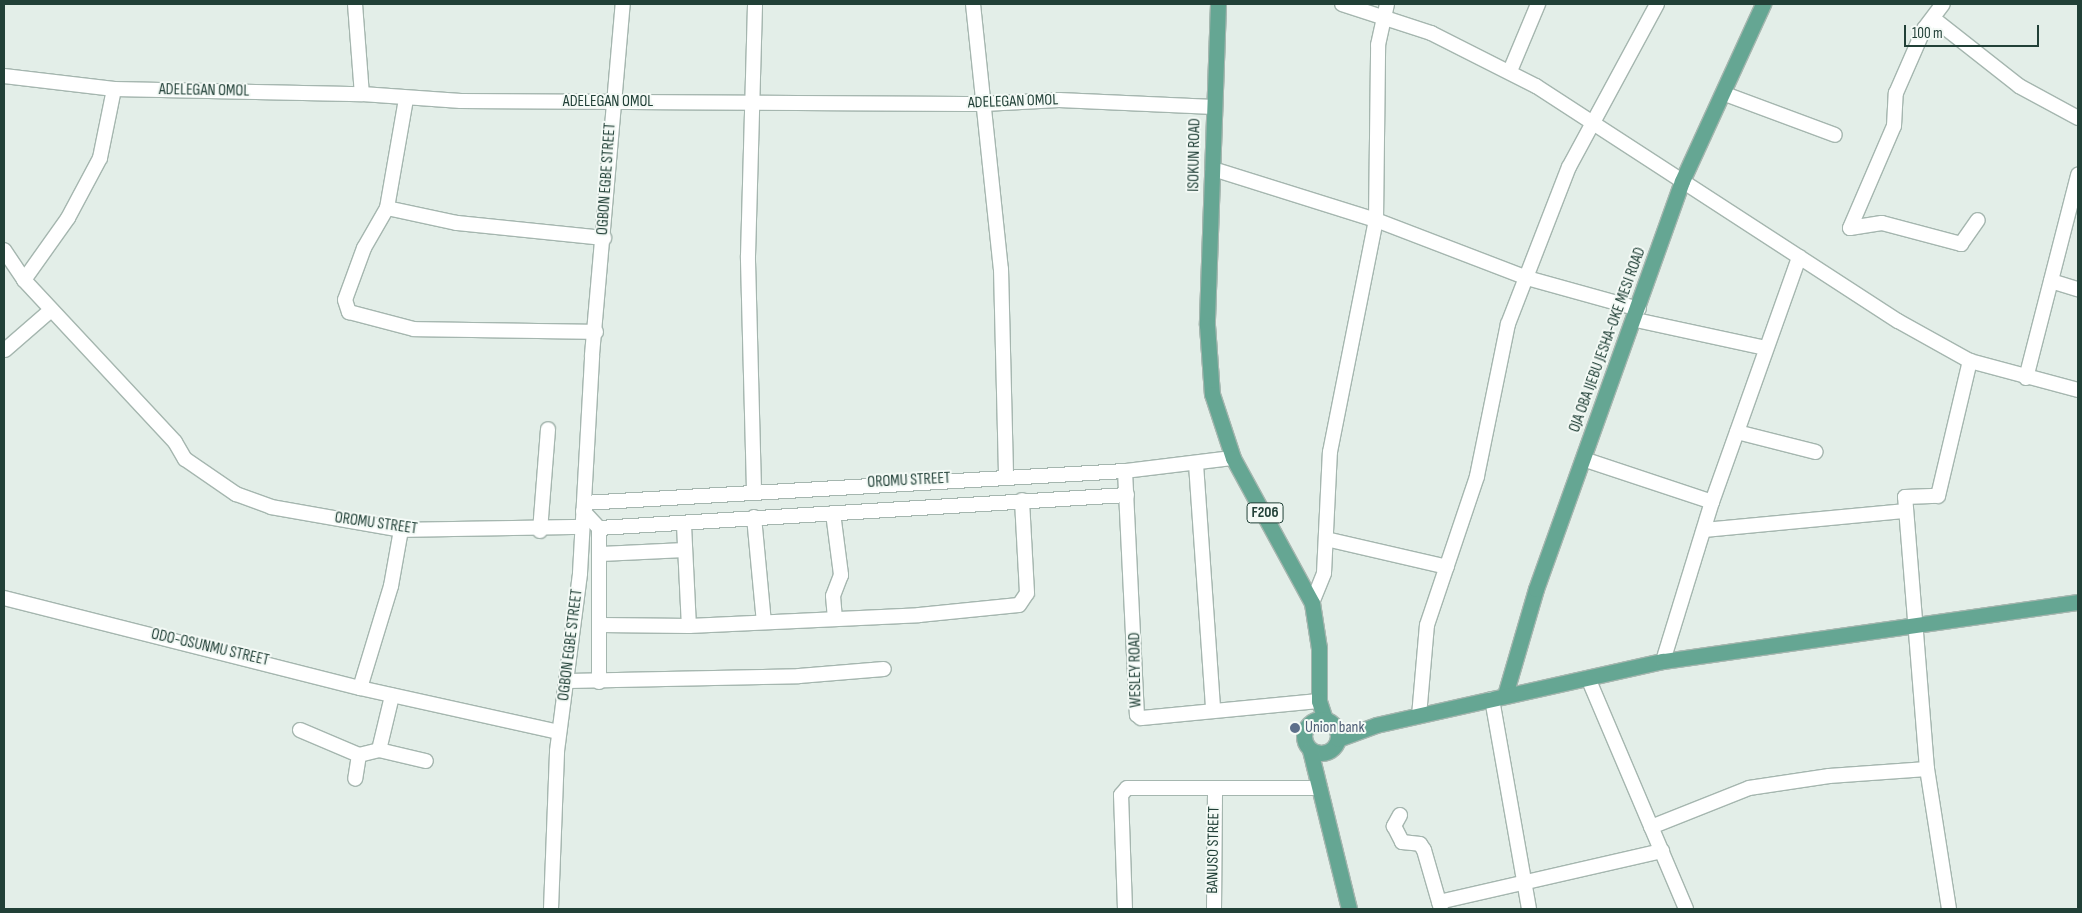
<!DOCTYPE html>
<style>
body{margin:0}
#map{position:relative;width:2082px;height:913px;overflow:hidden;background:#e3eee8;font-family:"Sofia Sans Condensed",sans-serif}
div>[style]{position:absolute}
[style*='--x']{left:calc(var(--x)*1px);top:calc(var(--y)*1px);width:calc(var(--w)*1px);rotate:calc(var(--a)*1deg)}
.roads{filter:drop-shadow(1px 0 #a5b6af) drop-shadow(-1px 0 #a5b6af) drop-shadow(0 1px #a5b6af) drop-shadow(0 -1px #a5b6af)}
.minor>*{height:14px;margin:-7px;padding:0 7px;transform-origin:7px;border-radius:7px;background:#fff}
.major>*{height:15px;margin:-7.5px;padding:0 7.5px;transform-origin:7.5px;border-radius:7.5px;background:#65a693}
.major>.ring{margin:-7.5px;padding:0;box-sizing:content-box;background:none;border:15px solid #65a693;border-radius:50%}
.dots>*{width:14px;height:14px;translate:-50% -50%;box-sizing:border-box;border:2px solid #f4faf6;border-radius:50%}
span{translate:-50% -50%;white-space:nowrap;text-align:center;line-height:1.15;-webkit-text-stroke:4px #f4faf6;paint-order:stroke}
.shield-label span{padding:1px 4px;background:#f4faf6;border:1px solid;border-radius:4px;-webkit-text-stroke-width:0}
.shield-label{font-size:15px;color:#214037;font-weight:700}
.street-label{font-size:16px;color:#214037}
.service-label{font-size:16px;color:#4e5e75}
.left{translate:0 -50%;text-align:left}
.frame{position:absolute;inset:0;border:5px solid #214037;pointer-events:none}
.scale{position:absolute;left:1904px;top:25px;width:135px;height:22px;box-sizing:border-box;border:2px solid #214037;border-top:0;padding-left:6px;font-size:15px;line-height:18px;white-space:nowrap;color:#214037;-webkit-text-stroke:4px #f4faf6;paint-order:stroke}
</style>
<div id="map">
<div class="roads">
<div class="minor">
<div style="--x:355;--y:4;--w:90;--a:85.6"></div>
<div style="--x:973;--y:4;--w:266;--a:84"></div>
<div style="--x:1001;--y:269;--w:208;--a:88.6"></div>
<div style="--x:1342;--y:4;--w:94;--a:18"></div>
<div style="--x:1431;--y:33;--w:118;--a:26.8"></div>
<div style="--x:1536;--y:86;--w:432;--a:33"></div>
<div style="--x:1898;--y:321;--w:82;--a:29.1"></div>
<div style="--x:1970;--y:361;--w:112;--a:15"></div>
<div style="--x:1934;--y:19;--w:108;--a:38.2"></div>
<div style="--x:2019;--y:86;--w:67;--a:28.5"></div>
<div style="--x:1510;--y:71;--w:73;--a:-67.3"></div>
<div style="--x:4;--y:76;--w:111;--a:6.7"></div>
<div style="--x:114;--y:89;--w:248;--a:1.2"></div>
<div style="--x:362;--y:94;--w:99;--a:4"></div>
<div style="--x:461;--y:101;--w:523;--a:0.33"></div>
<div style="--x:984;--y:104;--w:75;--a:-3.1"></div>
<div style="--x:1059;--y:100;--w:155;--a:2.6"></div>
<div style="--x:1725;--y:94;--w:117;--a:20.4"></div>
<div style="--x:406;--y:99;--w:111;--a:99.9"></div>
<div style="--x:387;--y:208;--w:46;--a:119.9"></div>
<div style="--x:364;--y:248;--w:55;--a:110.1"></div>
<div style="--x:345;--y:300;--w:13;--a:72"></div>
<div style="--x:349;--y:312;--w:67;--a:14.7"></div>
<div style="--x:414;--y:329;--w:182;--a:0.9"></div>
<div style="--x:1213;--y:169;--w:171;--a:17.4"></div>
<div style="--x:1376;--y:220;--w:162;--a:21"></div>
<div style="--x:1527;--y:278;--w:116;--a:15.5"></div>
<div style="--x:387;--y:208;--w:72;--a:12.1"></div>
<div style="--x:457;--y:223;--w:148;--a:5.8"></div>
<div style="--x:1850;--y:228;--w:111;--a:-66.7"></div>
<div style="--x:1894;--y:126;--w:33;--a:-87"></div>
<div style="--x:1896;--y:93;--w:70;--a:-66.4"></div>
<div style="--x:1924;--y:29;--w:31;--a:-53"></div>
<div style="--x:1850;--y:228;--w:32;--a:-9"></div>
<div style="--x:1882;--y:223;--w:82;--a:14.9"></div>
<div style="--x:1961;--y:244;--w:29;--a:-55"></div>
<div style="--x:4;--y:250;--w:36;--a:56"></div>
<div style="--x:24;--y:280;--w:221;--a:47"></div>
<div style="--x:175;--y:442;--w:20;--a:60"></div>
<div style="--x:185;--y:459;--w:62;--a:34.5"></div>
<div style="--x:236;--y:494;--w:37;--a:20"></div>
<div style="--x:271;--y:507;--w:132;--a:10"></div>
<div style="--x:401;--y:530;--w:179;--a:-1"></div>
<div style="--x:24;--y:280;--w:76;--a:-54.6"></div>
<div style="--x:68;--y:218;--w:68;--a:-61.9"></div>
<div style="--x:100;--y:158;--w:70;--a:-78.5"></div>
<div style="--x:2051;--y:281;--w:28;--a:17"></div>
<div style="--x:1636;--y:320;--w:132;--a:12.2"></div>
<div style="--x:5;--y:350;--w:61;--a:-41"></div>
<div style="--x:2026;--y:378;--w:210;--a:-75.6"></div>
<div style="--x:1737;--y:432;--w:81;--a:14.2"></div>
<div style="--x:1583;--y:459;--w:136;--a:18.4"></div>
<div style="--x:1196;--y:464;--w:245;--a:86"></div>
<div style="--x:1125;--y:471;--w:244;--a:87.2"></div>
<div style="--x:1137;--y:715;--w:5;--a:37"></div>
<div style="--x:1141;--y:718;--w:179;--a:-5.5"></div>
<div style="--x:754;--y:490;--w:234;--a:-91.5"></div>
<div style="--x:748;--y:256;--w:252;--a:-88.4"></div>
<div style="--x:584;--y:503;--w:542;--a:-3.39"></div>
<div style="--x:1125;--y:471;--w:109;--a:-6.9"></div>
<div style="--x:583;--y:511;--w:23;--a:47"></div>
<div style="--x:599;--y:528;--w:154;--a:90"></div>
<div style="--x:833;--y:513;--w:63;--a:82.6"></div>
<div style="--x:841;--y:575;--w:22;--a:111"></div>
<div style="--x:833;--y:596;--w:22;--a:85"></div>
<div style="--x:754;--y:517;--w:105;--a:84.6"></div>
<div style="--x:684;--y:525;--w:101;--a:87.2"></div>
<div style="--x:599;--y:528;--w:529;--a:-3.58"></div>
<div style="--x:1704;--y:530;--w:203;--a:-5.4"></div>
<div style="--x:540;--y:531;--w:102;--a:-85.5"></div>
<div style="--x:1326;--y:539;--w:124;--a:13"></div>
<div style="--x:601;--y:554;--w:84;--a:-2.7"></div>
<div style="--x:4;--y:598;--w:367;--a:14.2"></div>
<div style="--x:360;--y:688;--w:204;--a:12.5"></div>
<div style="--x:1312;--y:603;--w:32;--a:-68"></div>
<div style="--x:1324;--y:573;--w:121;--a:-87.2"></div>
<div style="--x:1330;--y:452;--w:237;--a:-78.8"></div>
<div style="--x:1376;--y:220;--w:175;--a:-89.3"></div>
<div style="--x:1378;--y:45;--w:42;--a:-77.6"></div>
<div style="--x:602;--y:625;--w:87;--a:0.7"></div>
<div style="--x:689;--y:626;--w:230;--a:-2.7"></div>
<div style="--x:919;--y:615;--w:100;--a:-5.7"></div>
<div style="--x:1019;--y:605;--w:14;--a:-56"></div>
<div style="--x:1027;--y:593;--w:93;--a:-93.1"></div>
<div style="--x:1663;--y:661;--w:166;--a:-72.9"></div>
<div style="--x:1712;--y:502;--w:260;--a:-70.4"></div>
<div style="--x:1588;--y:678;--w:251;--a:67"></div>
<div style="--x:568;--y:681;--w:231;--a:-1.2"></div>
<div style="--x:799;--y:676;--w:85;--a:-4.7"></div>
<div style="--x:360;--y:688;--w:107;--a:-73.1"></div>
<div style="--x:391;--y:586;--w:57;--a:-79.9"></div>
<div style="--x:1492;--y:699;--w:213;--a:80"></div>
<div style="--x:1419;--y:716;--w:91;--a:-85"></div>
<div style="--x:1427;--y:625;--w:157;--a:-71.4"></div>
<div style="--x:1477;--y:476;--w:155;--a:-78.5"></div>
<div style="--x:1508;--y:324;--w:168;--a:-68.8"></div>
<div style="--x:1569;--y:167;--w:185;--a:-61.6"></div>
<div style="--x:300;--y:730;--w:64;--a:23"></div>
<div style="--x:359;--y:755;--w:24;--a:99"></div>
<div style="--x:379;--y:750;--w:48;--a:13.2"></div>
<div style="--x:359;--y:755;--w:21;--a:-14"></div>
<div style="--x:379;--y:750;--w:56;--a:-76.5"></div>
<div style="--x:1400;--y:815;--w:13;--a:119"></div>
<div style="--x:1394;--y:826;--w:18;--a:63"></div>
<div style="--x:1402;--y:842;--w:18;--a:6"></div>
<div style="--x:1420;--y:844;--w:7;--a:56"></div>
<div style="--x:1424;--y:850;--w:61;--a:73.9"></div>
<div style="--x:1651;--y:827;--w:105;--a:-21.7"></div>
<div style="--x:1749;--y:788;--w:81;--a:-8.5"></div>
<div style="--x:1829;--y:776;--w:98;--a:-4.1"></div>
<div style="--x:1439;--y:902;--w:229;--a:-12.9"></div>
<div style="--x:551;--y:909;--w:158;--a:-87.8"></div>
<div style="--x:557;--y:751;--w:179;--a:-82.6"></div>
<div style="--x:580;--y:573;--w:218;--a:-86.8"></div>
<div style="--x:592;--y:355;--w:352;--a:-85"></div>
<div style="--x:1125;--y:909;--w:114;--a:-92"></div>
<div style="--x:1121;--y:795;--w:9;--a:-49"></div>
<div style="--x:1127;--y:788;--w:193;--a:0"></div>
<div style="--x:1214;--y:909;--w:119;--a:-89.5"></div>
<div style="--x:1949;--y:909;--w:142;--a:-98.9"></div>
<div style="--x:1927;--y:769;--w:273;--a:-94.6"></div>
<div style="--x:1905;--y:497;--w:33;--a:-2"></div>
<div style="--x:1938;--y:496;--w:139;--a:-76.7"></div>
</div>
<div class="major">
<div style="--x:1218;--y:4;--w:321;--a:92"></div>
<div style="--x:1207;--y:325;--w:69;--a:85.9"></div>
<div style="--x:1212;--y:394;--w:67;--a:71.8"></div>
<div style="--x:1233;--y:458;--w:165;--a:61.4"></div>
<div style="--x:1312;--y:603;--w:46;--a:81.2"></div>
<div style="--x:1319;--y:648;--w:53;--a:90"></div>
<div style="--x:1319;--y:701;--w:19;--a:72"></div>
<div style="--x:1505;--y:695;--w:110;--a:-73.7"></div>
<div style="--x:1536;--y:589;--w:433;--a:-70.3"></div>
<div style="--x:1682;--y:181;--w:195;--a:-65.4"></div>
<div class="ring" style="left:1304px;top:719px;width:19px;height:19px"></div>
<div style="--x:1338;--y:739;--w:40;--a:-20.2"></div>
<div style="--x:1376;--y:725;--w:294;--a:-12.6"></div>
<div style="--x:1663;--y:661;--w:419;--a:-8.1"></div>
<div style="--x:1310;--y:750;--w:164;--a:76.2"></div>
</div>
</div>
<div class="dots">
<div style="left:1295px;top:728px;background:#5c6f8a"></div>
</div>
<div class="shield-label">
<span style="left:1265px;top:513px">F206</span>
</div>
<div class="street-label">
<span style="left:204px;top:91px;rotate:1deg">ADELEGAN OMOL</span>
<span style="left:608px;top:102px">ADELEGAN OMOL</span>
<span style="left:1013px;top:102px;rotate:-2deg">ADELEGAN OMOL</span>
<span style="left:1195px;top:155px;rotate:-89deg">ISOKUN ROAD</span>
<span style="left:607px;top:179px;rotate:-86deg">OGBON EGBE STREET</span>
<span style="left:1608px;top:340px;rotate:-70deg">OJA OBA IJEBU JESHA-OKE MESI ROAD</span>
<span style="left:909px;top:481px;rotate:-3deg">OROMU STREET</span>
<span style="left:376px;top:524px;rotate:8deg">OROMU STREET</span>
<span style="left:571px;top:645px;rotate:-83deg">OGBON EGBE STREET</span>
<span style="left:210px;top:648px;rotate:13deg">ODO-OSUNMU STREET</span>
<span style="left:1136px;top:670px;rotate:-91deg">WESLEY ROAD</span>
<span style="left:1214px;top:850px;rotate:-89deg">BANUSO STREET</span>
</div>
<div class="service-label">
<span class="left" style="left:1305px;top:728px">Union bank</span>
</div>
<div class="frame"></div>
<div class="scale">100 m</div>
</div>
